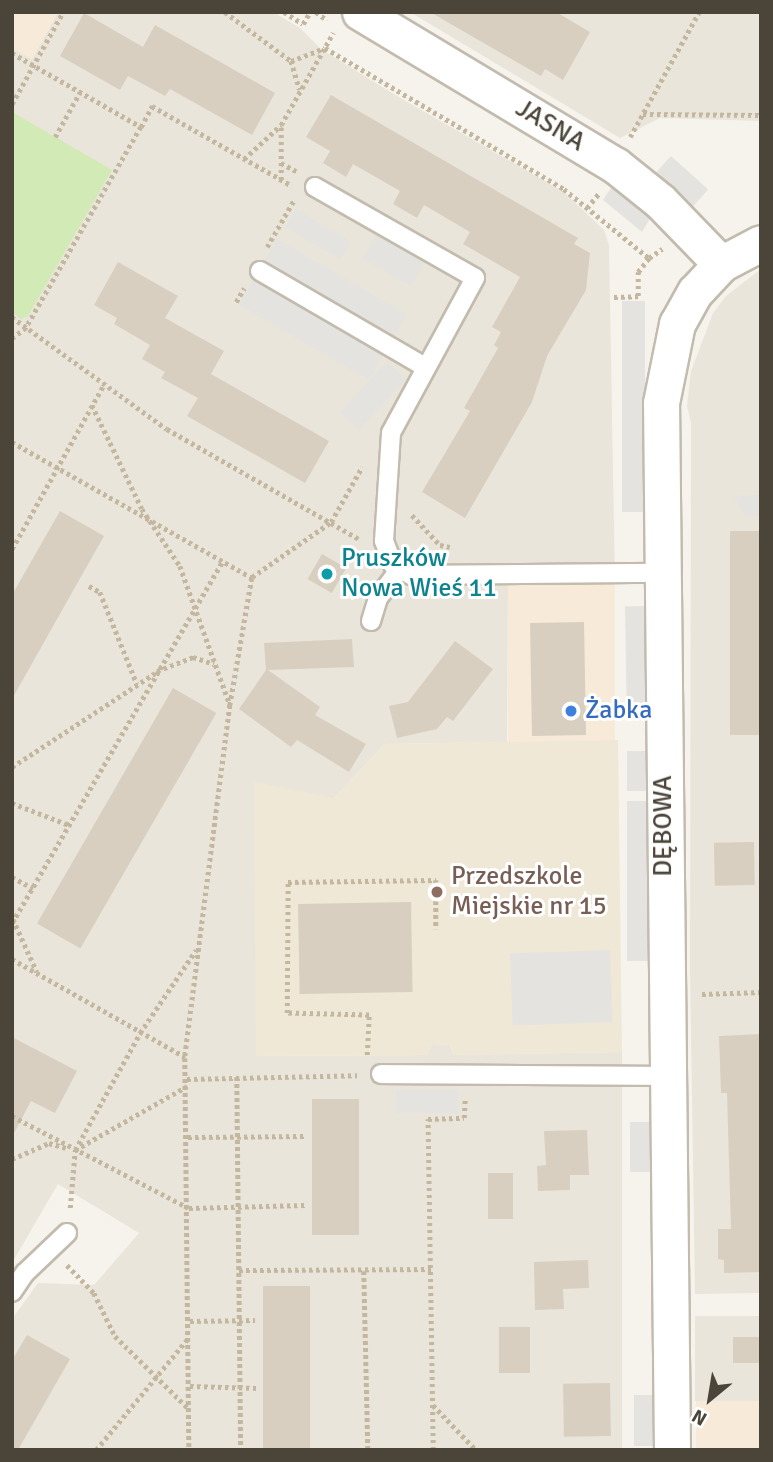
<!DOCTYPE html>
<meta charset="utf-8">
<style>
body{margin:0}
#map{position:relative;width:773px;height:1462px;overflow:hidden;background:#f6f3ec;font-family:Signika,sans-serif}
div>[style]{position:absolute}
[style*='--x']{left:calc(var(--x)*1px);top:calc(var(--y)*1px);width:calc(var(--w)*1px);rotate:calc(var(--a)*1deg)}
.residential>*{inset:0;background:#eae5da;transform-origin:0 0}
.commercial>*{inset:0;background:#f7ead8;transform-origin:0 0}
.education>*{inset:0;background:#efe8d6}
.green>*{inset:0;background:#d2eab5}
.parking>*{inset:0;background:#e5e3e0;transform-origin:0 0}
.building>*{inset:0;background:#d8cfc1;transform-origin:0 0}
.path>*{height:4.5px;margin-top:-2.25px;transform-origin:0;background:repeating-linear-gradient(90deg,#c4b79f 0 3.5px,transparent 0 7px)}
.roads{filter:drop-shadow(2px 0 #c2bbae) drop-shadow(-2px 0 #c2bbae) drop-shadow(0 2px #c2bbae) drop-shadow(0 -2px #c2bbae)}
.service>*{height:18px;margin:-9px;padding:0 9px;transform-origin:9px;border-radius:9px;background:#fff}
.minor>*{height:35px;margin:-17.5px;padding:0 17.5px;transform-origin:17.5px;border-radius:17.5px;background:#fff}
.dots>*{width:19px;height:19px;translate:-50% -50%;box-sizing:border-box;border:4px solid #fff;border-radius:50%}
span{translate:-50% -50%;white-space:nowrap;text-align:center;line-height:1.15;-webkit-text-stroke:6px #fff;paint-order:stroke}
.street-label{font-size:26px;color:#4b4439}
.culture-label{font-size:26px;color:#0d838f}
.left{translate:0 -50%;text-align:left}
.shop-label{font-size:26px;color:#366cbe}
.education-label{font-size:26px;color:#785e54}
.frame{position:absolute;inset:0;border:14px solid #4b4439;pointer-events:none}
.north{position:absolute;left:675px;top:1364px;width:70px;height:70px;-webkit-text-stroke:5px #fff;paint-order:stroke;rotate:210deg;font-size:19px;font-weight:700;line-height:28px;text-align:center;color:#4b4439}
.north::after{content:'';display:block;margin:auto;width:24px;height:32px;background:#4b4439;clip-path:polygon(50% 0,100% 100%,50% 72%,0 100%)}
</style>
<div id="map">
<div class="residential">
<div style="clip-path:polygon(58px 12px,273px 12px,300px 28px,321px 49px,397px 96px,564px 192px,604px 230px,609px 245px,615px 584px,508px 584px,507px 742px,385px 744px,334px 798px,256px 1056px,426px 1055px,432px 1044px,449px 1045px,454px 1055px,622px 1052px,622px 1450px,12px 1450px,12px 1319px,38px 1283px,94px 1285px,139px 1233px,58px 1184px,12px 1263px,12px 48px,32px 59px)"></div>
<div style="clip-path:polygon(410px 12px,761px 12px,761px 121px,660px 118px,620px 138px)"></div>
<div style="clip-path:polygon(761px 269px,761px 1293px,695px 1294px,690px 967px,691px 423px,687px 406px,691px 371px,713px 313px,726px 296px)"></div>
<div style="left:761px;top:1316px;width:85px;height:66px;rotate:90deg"></div>
</div>
<div class="commercial">
<div style="clip-path:polygon(12px 12px,58px 12px,32px 59px,12px 48px)"></div>
<div style="left:508px;top:584px;width:107px;height:158px"></div>
<div style="left:761px;top:1401px;width:49px;height:65px;rotate:90deg"></div>
</div>
<div class="education">
<div style="clip-path:polygon(618px 740px,622px 1052px,454px 1055px,449px 1045px,432px 1044px,426px 1055px,256px 1056px,254px 782px,334px 798px,385px 744px)"></div>
</div>
<div class="green">
<div style="clip-path:polygon(14px 113px,112px 170px,28px 316px,21px 319px,12px 312px)"></div>
</div>
<div class="parking">
<div style="left:671px;top:156px;width:50px;height:25px;rotate:42deg"></div>
<div style="clip-path:polygon(615px 182px,654px 212px,642px 232px,603px 200px)"></div>
<div style="left:296px;top:209px;width:64px;height:21px;rotate:31deg"></div>
<div style="left:376px;top:235px;width:56px;height:27px;rotate:30deg"></div>
<div style="left:277px;top:239px;width:150px;height:76px;rotate:30deg"></div>
<div style="left:622px;top:301px;width:23px;height:211px"></div>
<div style="left:387px;top:362px;width:26px;height:69px;rotate:43deg"></div>
<div style="clip-path:polygon(733px 495px,761px 495px,761px 516px,745px 516px)"></div>
<div style="left:647px;top:606px;width:103px;height:22px;rotate:89deg"></div>
<div style="left:627px;top:751px;width:24px;height:40px"></div>
<div style="left:627px;top:801px;width:24px;height:160px"></div>
<div style="left:610px;top:950px;width:72px;height:100px;rotate:88deg"></div>
<div style="left:396px;top:1090px;width:62px;height:23px"></div>
<div style="left:630px;top:1122px;width:24px;height:50px"></div>
<div style="left:634px;top:1395px;width:22px;height:51px"></div>
</div>
<div class="building">
<div style="clip-path:polygon(430px 12px,556px 12px,590px 32px,563px 80px,545px 69px,541px 76px)"></div>
<div style="clip-path:polygon(84px 13px,143px 47px,155px 25px,275px 93px,252px 135px,170px 89px,165px 96px,128px 76px,120px 90px,60px 56px)"></div>
<div style="clip-path:polygon(331px 95px,578px 238px,574px 244px,590px 253px,586px 290px,547px 356px,532px 402px,465px 518px,422px 492px,470px 411px,464px 408px,498px 348px,494px 345px,501px 332px,492px 327px,520px 277px,463px 244px,470px 232px,424px 205px,417px 218px,393px 204px,400px 191px,353px 164px,346px 177px,323px 163px,330px 151px,306px 137px)"></div>
<div style="clip-path:polygon(118px 262px,178px 296px,165px 318px,224px 351px,211px 374px,329px 441px,305px 483px,187px 416px,198px 398px,161px 378px,165px 372px,142px 359px,150px 345px,114px 324px,117px 318px,94px 305px)"></div>
<div style="clip-path:polygon(60px 511px,104px 536px,12px 699px,12px 595px)"></div>
<div style="left:761px;top:531px;width:204px;height:31px;rotate:90deg"></div>
<div style="left:322px;top:554px;width:28px;height:29px;rotate:30deg"></div>
<div style="left:584px;top:622px;width:113px;height:54px;rotate:89deg"></div>
<div style="clip-path:polygon(352px 639px,354px 667px,268px 670px,320px 707px,315px 715px,366px 744px,349px 772px,297px 740px,291px 747px,239px 709px,266px 670px,264px 643px)"></div>
<div style="clip-path:polygon(455px 641px,493px 669px,453px 721px,447px 717px,437px 729px,397px 738px,389px 706px,408px 702px)"></div>
<div style="left:173px;top:688px;width:50px;height:272px;rotate:30deg"></div>
<div style="left:754px;top:842px;width:43px;height:40px;rotate:89deg"></div>
<div style="left:411px;top:902px;width:90px;height:113px;rotate:89deg"></div>
<div style="clip-path:polygon(761px 1034px,761px 1272px,724px 1273px,724px 1260px,718px 1259px,718px 1229px,731px 1229px,727px 1093px,721px 1093px,719px 1036px)"></div>
<div style="clip-path:polygon(12px 1037px,77px 1071px,55px 1113px,31px 1101px,12px 1137px)"></div>
<div style="left:312px;top:1099px;width:47px;height:136px"></div>
<div style="clip-path:polygon(587px 1130px,589px 1175px,570px 1175px,570px 1190px,538px 1191px,537px 1166px,546px 1165px,544px 1131px)"></div>
<div style="left:488px;top:1173px;width:25px;height:46px"></div>
<div style="clip-path:polygon(588px 1260px,589px 1288px,563px 1289px,564px 1309px,535px 1310px,534px 1262px)"></div>
<div style="left:263px;top:1286px;width:47px;height:164px"></div>
<div style="left:499px;top:1327px;width:31px;height:46px"></div>
<div style="clip-path:polygon(27px 1335px,70px 1359px,18px 1450px,12px 1450px,12px 1360px)"></div>
<div style="left:733px;top:1337px;width:28px;height:26px"></div>
<div style="left:610px;top:1383px;width:53px;height:47px;rotate:89deg"></div>
</div>
<div class="path">
<div style="--x:225;--y:12;--w:82;--a:36.6"></div>
<div style="--x:291;--y:61;--w:36;--a:-21"></div>
<div style="--x:325;--y:48;--w:277;--a:30.5"></div>
<div style="--x:564;--y:189;--w:109;--a:39.1"></div>
<div style="--x:649;--y:258;--w:16;--a:-35"></div>
<div style="--x:284;--y:12;--w:22;--a:32"></div>
<div style="--x:303;--y:24;--w:14;--a:-60"></div>
<div style="--x:316;--y:12;--w:14;--a:36"></div>
<div style="--x:12;--y:53;--w:149;--a:29.8"></div>
<div style="--x:141;--y:127;--w:232;--a:119.8"></div>
<div style="--x:26;--y:328;--w:18;--a:142"></div>
<div style="--x:291;--y:61;--w:30;--a:73"></div>
<div style="--x:12;--y:104;--w:105;--a:-61"></div>
<div style="--x:643;--y:114;--w:118;--a:0.5"></div>
<div style="--x:141;--y:127;--w:24;--a:-62"></div>
<div style="--x:152;--y:106;--w:161;--a:29.7"></div>
<div style="--x:55;--y:137;--w:51;--a:-60.9"></div>
<div style="--x:630;--y:137;--w:143;--a:-61.1"></div>
<div style="--x:244;--y:159;--w:50;--a:-42.6"></div>
<div style="--x:281;--y:125;--w:106;--a:-60.5"></div>
<div style="--x:281;--y:163;--w:19;--a:28"></div>
<div style="--x:281;--y:180;--w:55;--a:-90"></div>
<div style="--x:587;--y:208;--w:19;--a:-51"></div>
<div style="--x:267;--y:247;--w:54;--a:-60.1"></div>
<div style="--x:614;--y:297;--w:24;--a:-2"></div>
<div style="--x:638;--y:296;--w:24;--a:-90"></div>
<div style="--x:638;--y:272;--w:18;--a:-52"></div>
<div style="--x:236;--y:302;--w:16;--a:-60"></div>
<div style="--x:12;--y:317;--w:191;--a:35.9"></div>
<div style="--x:167;--y:429;--w:221;--a:29.8"></div>
<div style="--x:92;--y:405;--w:115;--a:64.3"></div>
<div style="--x:142;--y:509;--w:69;--a:56.3"></div>
<div style="--x:180;--y:566;--w:148;--a:70.2"></div>
<div style="--x:230;--y:705;--w:356;--a:97.3"></div>
<div style="--x:185;--y:1058;--w:392;--a:89.4"></div>
<div style="--x:12;--y:442;--w:276;--a:29.5"></div>
<div style="--x:252;--y:578;--w:129;--a:99.8"></div>
<div style="--x:412;--y:515;--w:41;--a:47"></div>
<div style="--x:440;--y:545;--w:10;--a:11"></div>
<div style="--x:12;--y:549;--w:187;--a:-60.8"></div>
<div style="--x:252;--y:577;--w:96;--a:-34.8"></div>
<div style="--x:331;--y:522;--w:63;--a:-60.6"></div>
<div style="--x:89;--y:586;--w:13;--a:29"></div>
<div style="--x:100;--y:592;--w:99;--a:68.1"></div>
<div style="--x:157;--y:671;--w:39;--a:-21"></div>
<div style="--x:193;--y:657;--w:22;--a:18"></div>
<div style="--x:12;--y:767;--w:171;--a:-33.3"></div>
<div style="--x:12;--y:803;--w:61;--a:21.1"></div>
<div style="--x:12;--y:877;--w:24;--a:28"></div>
<div style="--x:13;--y:919;--w:58;--a:65.6"></div>
<div style="--x:12;--y:923;--w:420;--a:-59.8"></div>
<div style="--x:12;--y:959;--w:199;--a:29.5"></div>
<div style="--x:702;--y:994;--w:59;--a:-1.9"></div>
<div style="--x:367;--y:1055;--w:40;--a:-87.1"></div>
<div style="--x:369;--y:1015;--w:82;--a:-178.6"></div>
<div style="--x:287;--y:1013;--w:131;--a:-89.6"></div>
<div style="--x:288;--y:882;--w:148;--a:-0.8"></div>
<div style="--x:436;--y:880;--w:49;--a:90"></div>
<div style="--x:237;--y:1077;--w:373;--a:89.4"></div>
<div style="--x:187;--y:1079;--w:170;--a:-1.3"></div>
<div style="--x:12;--y:1116;--w:199;--a:27.5"></div>
<div style="--x:189;--y:1208;--w:116;--a:-1.5"></div>
<div style="--x:188;--y:1137;--w:117;--a:-0.5"></div>
<div style="--x:75;--y:1150;--w:129;--a:-29.7"></div>
<div style="--x:12;--y:1159;--w:40;--a:-23.4"></div>
<div style="--x:49;--y:1143;--w:19;--a:16"></div>
<div style="--x:70;--y:1208;--w:58;--a:-85.1"></div>
<div style="--x:75;--y:1150;--w:134;--a:-60.9"></div>
<div style="--x:140;--y:1033;--w:100;--a:-56"></div>
<div style="--x:67;--y:1265;--w:39;--a:46"></div>
<div style="--x:94;--y:1293;--w:48;--a:64"></div>
<div style="--x:115;--y:1336;--w:104;--a:44.6"></div>
<div style="--x:239;--y:1270;--w:192;--a:-0.3"></div>
<div style="--x:364;--y:1271;--w:179;--a:88.7"></div>
<div style="--x:190;--y:1321;--w:65;--a:-0.9"></div>
<div style="--x:190;--y:1386;--w:66;--a:1.7"></div>
<div style="--x:433;--y:1405;--w:62;--a:46.3"></div>
<div style="--x:96;--y:1450;--w:146;--a:-50.5"></div>
<div style="--x:433;--y:1450;--w:331;--a:-90.9"></div>
<div style="--x:428;--y:1119;--w:36;--a:-2"></div>
<div style="--x:464;--y:1118;--w:20;--a:-87"></div>
</div>
<div class="roads">
<div class="service">
<div style="--x:315;--y:187;--w:184;--a:29.6"></div>
<div style="--x:475;--y:278;--w:176;--a:118.5"></div>
<div style="--x:391;--y:433;--w:108;--a:93.7"></div>
<div style="--x:384;--y:541;--w:26;--a:69"></div>
<div style="--x:393;--y:565;--w:21;--a:29"></div>
<div style="--x:411;--y:575;--w:251;--a:-0.5"></div>
<div style="--x:260;--y:271;--w:191;--a:30.2"></div>
<div style="--x:371;--y:621;--w:24;--a:-73"></div>
<div style="--x:378;--y:598;--w:34;--a:-53"></div>
<div style="--x:381;--y:1074;--w:285;--a:0.4"></div>
<div style="--x:12;--y:1292;--w:23;--a:-56"></div>
<div style="--x:25;--y:1273;--w:58;--a:-43.6"></div>
</div>
<div class="minor">
<div style="--x:360;--y:12;--w:297;--a:31"></div>
<div style="--x:615;--y:165;--w:58;--a:38.7"></div>
<div style="--x:660;--y:201;--w:88;--a:45.9"></div>
<div style="--x:672;--y:1450;--w:1047;--a:-90.6"></div>
<div style="--x:661;--y:403;--w:81;--a:-78.6"></div>
<div style="--x:677;--y:324;--w:37;--a:-61"></div>
<div style="--x:695;--y:292;--w:38;--a:-47"></div>
<div style="--x:721;--y:264;--w:45;--a:-27.7"></div>
</div>
</div>
<div class="dots">
<div style="left:327px;top:574px;background:#0f9aa8"></div>
<div style="left:571px;top:711px;background:#3f7fe0"></div>
<div style="left:437px;top:892px;background:#8d6e63"></div>
</div>
<div class="street-label">
<span style="left:550px;top:126px;rotate:31deg">JASNA</span>
<span style="left:664px;top:826px;rotate:-90deg">DĘBOWA</span>
</div>
<div class="culture-label">
<span class="left" style="left:341px;top:574px">Pruszków<br>Nowa Wieś 11</span>
</div>
<div class="shop-label">
<span class="left" style="left:585px;top:711px">Żabka</span>
</div>
<div class="education-label">
<span class="left" style="left:451px;top:892px">Przedszkole<br>Miejskie nr 15</span>
</div>
<div class="frame"></div>
<div class="north">N</div>
</div>
